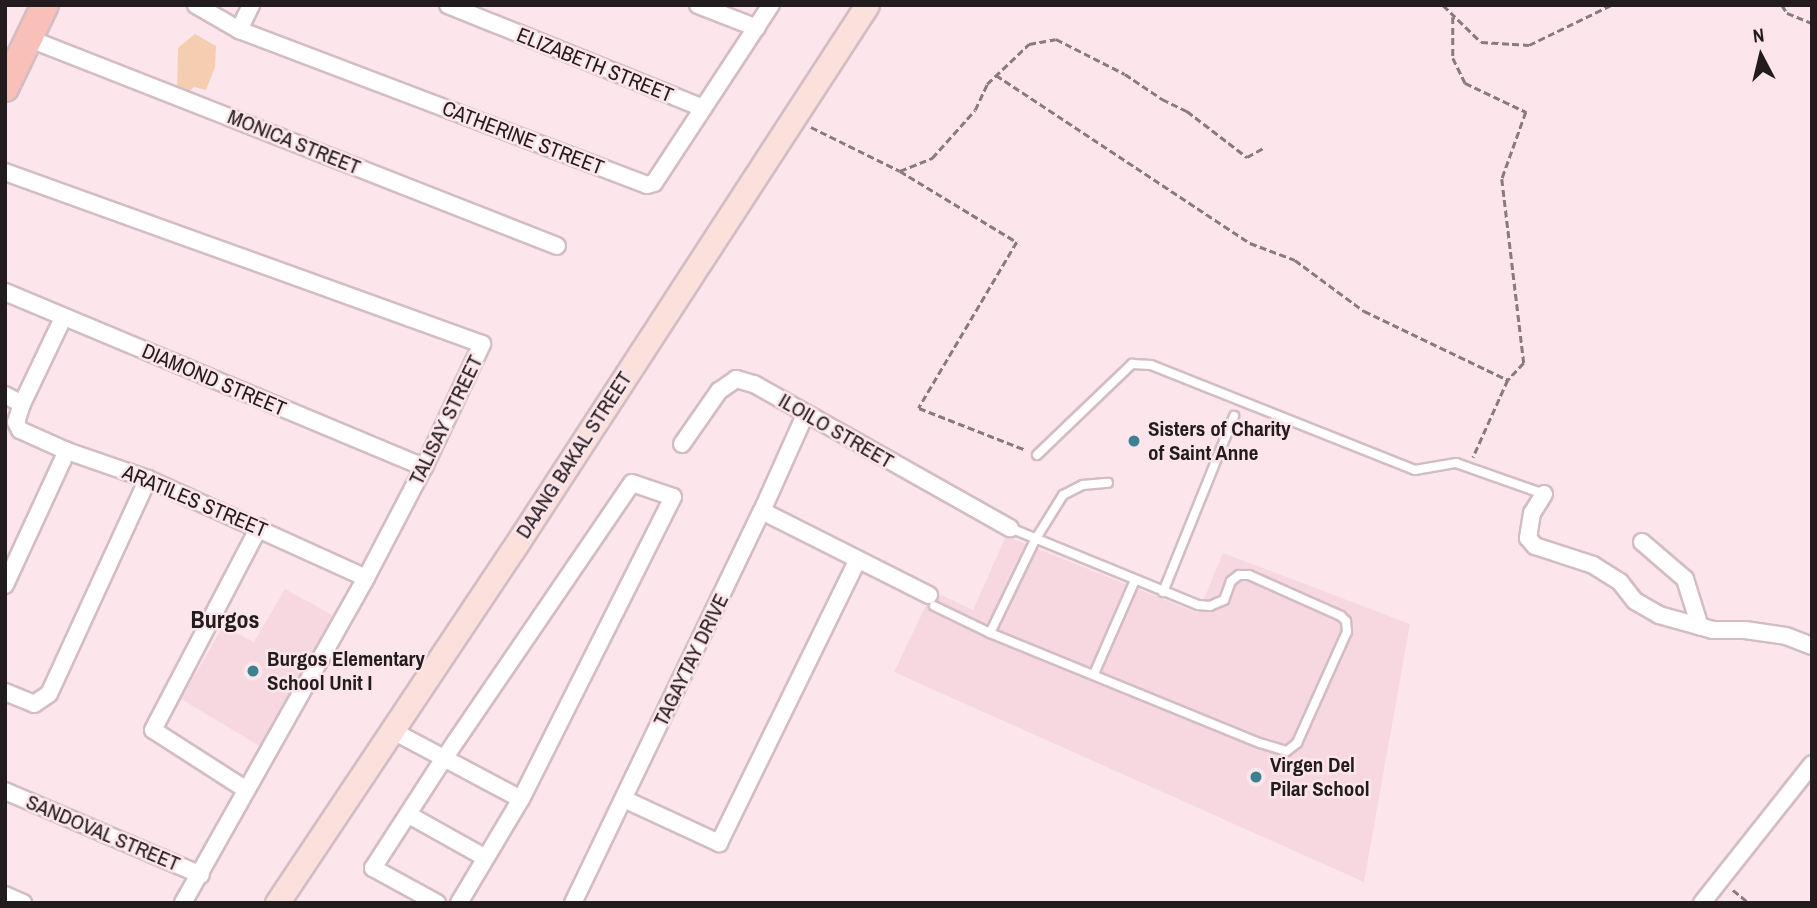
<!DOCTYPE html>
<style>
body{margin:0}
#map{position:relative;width:1817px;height:908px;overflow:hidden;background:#fce6ec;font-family:"Archivo Narrow",sans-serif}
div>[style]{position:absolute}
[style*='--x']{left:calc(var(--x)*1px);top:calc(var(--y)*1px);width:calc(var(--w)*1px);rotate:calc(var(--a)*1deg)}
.built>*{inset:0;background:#f7d8e1}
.green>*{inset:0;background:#f5cdb1}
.path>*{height:2.5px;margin-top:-1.25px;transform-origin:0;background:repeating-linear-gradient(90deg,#887a7e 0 7px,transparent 0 10.5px)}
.roads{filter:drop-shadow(2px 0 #d3bdc4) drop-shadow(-2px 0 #d3bdc4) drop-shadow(0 2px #d3bdc4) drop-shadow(0 -2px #d3bdc4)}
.lane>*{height:8px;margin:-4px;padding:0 4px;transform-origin:4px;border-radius:4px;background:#fff}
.street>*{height:16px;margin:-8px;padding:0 8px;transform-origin:8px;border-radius:8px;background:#fff}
.secondary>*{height:23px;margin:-11.5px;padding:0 11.5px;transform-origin:11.5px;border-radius:11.5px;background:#fbe0dc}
.primary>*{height:26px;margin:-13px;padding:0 13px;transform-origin:13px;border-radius:13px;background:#f8c0b9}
.dots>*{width:19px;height:19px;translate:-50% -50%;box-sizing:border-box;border:4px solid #fce6ec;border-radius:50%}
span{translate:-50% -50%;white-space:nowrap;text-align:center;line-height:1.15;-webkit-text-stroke:5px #fce6ec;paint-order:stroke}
.street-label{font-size:21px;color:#231c1e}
.poi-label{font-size:21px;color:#231c1e;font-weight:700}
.left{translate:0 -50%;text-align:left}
.quarter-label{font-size:24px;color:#231c1e;font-weight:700}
.frame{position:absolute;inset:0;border:7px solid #231c1e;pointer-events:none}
.north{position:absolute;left:1726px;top:21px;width:70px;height:70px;-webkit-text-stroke:5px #fce6ec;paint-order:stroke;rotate:353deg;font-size:19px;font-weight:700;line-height:28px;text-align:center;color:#231c1e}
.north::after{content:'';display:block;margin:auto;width:24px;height:32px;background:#231c1e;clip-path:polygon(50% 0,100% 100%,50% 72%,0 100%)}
</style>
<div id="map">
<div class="built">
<div style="clip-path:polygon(1006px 536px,1198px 613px,1223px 553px,1410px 624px,1364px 882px,894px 672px,933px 591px,973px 610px)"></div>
<div style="clip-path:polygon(285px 589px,340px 619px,263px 748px,181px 699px,223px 626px,254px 642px)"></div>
</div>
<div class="green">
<div style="clip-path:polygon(195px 34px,216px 46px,215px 67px,206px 90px,194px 87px,187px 93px,177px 89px,178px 48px)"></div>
</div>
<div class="path">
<div style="--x:1443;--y:5;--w:53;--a:44.2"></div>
<div style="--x:1481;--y:42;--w:48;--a:3.6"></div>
<div style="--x:1529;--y:45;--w:91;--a:-26"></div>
<div style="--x:1782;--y:5;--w:9;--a:58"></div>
<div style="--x:1787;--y:13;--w:27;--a:22"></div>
<div style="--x:1453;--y:17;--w:41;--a:90"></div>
<div style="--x:1453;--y:58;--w:28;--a:64"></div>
<div style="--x:1465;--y:83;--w:68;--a:25.4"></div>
<div style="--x:1526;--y:112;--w:71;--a:109.7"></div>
<div style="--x:1502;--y:179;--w:185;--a:83.2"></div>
<div style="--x:1524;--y:363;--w:23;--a:133"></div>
<div style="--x:1508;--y:380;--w:85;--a:114.2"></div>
<div style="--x:996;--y:75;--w:305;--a:33.5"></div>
<div style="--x:1250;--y:243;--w:48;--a:20.7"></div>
<div style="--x:1295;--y:260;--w:86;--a:36.5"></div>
<div style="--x:1364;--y:311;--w:160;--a:25.6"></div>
<div style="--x:811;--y:127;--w:99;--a:26.3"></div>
<div style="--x:900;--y:171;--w:35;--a:-22"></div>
<div style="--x:932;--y:158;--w:64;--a:-48.1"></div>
<div style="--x:975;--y:110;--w:29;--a:-65"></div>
<div style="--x:987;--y:84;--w:58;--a:-43.6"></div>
<div style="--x:1029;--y:44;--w:27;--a:-10"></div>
<div style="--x:1056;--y:39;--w:77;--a:26.9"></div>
<div style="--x:1125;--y:74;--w:45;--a:34"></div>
<div style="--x:1162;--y:99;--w:28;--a:26"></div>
<div style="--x:1187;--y:111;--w:76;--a:37.5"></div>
<div style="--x:1247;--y:157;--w:18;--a:-29"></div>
<div style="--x:900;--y:171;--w:137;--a:31.3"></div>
<div style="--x:1017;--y:242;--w:193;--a:120.6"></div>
<div style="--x:919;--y:408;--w:115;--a:21.4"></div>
<div style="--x:1733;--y:890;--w:21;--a:39"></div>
</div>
<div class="roads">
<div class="lane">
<div style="--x:1037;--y:455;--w:132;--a:-43.8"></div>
<div style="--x:1132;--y:364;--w:19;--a:3"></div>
<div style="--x:1151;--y:365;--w:284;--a:21.7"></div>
<div style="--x:1415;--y:470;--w:42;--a:-9.7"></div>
<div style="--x:1456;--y:463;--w:93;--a:19.4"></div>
<div style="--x:1163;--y:592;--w:190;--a:-68"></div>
<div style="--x:934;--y:606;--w:62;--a:25.7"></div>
<div style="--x:990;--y:633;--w:292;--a:22.2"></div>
<div style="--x:1260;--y:743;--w:28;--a:17"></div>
<div style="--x:1287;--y:751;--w:13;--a:-39"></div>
<div style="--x:1297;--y:743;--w:122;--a:-65.8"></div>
<div style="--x:1347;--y:632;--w:11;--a:-95"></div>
<div style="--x:1346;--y:621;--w:7;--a:-135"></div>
<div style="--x:1341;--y:616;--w:101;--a:-156"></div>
<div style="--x:1249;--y:575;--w:10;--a:180"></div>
<div style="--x:1239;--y:575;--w:10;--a:143"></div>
<div style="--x:1231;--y:581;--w:20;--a:110"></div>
<div style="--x:1224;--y:600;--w:15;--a:157"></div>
<div style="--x:1210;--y:606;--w:12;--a:-175"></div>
<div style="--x:1198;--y:605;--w:203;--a:-157.7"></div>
<div style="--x:990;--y:633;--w:103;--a:-64.2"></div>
<div style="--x:1035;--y:540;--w:53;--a:-58.1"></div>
<div style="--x:1063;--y:495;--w:22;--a:-27"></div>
<div style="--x:1083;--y:485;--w:25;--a:-5"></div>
<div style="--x:1094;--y:674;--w:103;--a:-66.4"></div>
</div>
<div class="street">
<div style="--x:196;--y:5;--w:50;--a:30.2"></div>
<div style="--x:239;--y:30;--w:436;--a:20.8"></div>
<div style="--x:647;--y:185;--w:7;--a:-16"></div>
<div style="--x:654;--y:183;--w:213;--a:-56.7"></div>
<div style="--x:448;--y:5;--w:275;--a:22"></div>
<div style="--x:698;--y:5;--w:63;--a:21.3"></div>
<div style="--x:239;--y:30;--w:28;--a:-64"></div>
<div style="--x:30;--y:39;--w:566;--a:21.44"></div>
<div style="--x:5;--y:172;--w:507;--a:19.83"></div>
<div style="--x:482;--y:344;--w:136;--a:115.2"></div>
<div style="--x:424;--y:467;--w:125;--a:117.6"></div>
<div style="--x:366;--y:578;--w:373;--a:119.4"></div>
<div style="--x:5;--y:292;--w:454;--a:22.7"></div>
<div style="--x:63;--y:318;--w:95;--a:115.5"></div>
<div style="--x:22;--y:404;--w:19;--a:108"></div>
<div style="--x:16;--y:422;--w:9;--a:63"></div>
<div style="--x:20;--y:430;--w:51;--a:24.1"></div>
<div style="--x:67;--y:451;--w:86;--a:19.1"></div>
<div style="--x:148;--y:479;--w:239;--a:24.4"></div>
<div style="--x:5;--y:395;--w:19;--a:28"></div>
<div style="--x:682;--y:444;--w:65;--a:-55.1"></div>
<div style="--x:719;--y:391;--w:21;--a:-35"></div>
<div style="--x:736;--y:379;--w:19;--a:16"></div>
<div style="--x:754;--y:384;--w:294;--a:29.4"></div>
<div style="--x:1544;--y:494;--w:22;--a:122"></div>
<div style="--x:1532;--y:513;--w:19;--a:99"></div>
<div style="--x:1529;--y:532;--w:6;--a:99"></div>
<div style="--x:1528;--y:538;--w:11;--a:49"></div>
<div style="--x:1535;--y:546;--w:61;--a:18.1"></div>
<div style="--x:1593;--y:565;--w:32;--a:32"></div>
<div style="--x:1620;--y:582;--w:24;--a:52"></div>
<div style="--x:1635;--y:601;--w:28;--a:30"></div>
<div style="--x:1659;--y:615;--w:56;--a:15.5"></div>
<div style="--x:1713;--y:630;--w:32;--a:0"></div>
<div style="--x:1745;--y:630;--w:41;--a:8.3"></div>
<div style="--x:1786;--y:636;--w:28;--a:21"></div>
<div style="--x:762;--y:511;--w:187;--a:26.7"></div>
<div style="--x:1642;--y:542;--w:57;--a:40.7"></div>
<div style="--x:1685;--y:579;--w:50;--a:72.6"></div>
<div style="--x:5;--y:585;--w:148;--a:-65.2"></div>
<div style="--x:5;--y:692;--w:31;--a:22"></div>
<div style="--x:34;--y:704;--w:18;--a:-34"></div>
<div style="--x:49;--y:694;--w:237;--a:-65.3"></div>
<div style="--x:393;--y:731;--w:145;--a:28"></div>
<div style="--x:245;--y:789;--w:109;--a:-147.3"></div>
<div style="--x:153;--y:730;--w:229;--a:-62.4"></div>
<div style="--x:5;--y:791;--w:213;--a:23.2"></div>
<div style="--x:624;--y:799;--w:105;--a:24.9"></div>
<div style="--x:719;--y:843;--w:314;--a:-63.9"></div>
<div style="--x:409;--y:815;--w:86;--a:29.2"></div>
<div style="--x:5;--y:895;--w:20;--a:24"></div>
<div style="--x:437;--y:903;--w:73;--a:-151.3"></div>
<div style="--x:373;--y:868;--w:129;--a:-57.1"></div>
<div style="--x:443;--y:760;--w:335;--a:-55.7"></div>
<div style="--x:632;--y:483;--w:43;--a:18.9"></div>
<div style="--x:673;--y:497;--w:338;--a:116.7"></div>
<div style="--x:521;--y:799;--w:121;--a:120.8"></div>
<div style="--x:573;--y:903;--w:435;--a:-64.3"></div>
<div style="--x:762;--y:511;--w:105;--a:-65.9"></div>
<div style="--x:1702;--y:903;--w:177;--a:-51.6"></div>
</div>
<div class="secondary">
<div style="--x:277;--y:903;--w:423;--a:-56.3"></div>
<div style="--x:512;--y:551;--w:651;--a:-56.97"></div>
</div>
<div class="primary">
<div style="--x:5;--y:88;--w:92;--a:-64.3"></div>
</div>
</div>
<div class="dots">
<div style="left:1134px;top:441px;background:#3d8190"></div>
<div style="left:253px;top:671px;background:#3d8190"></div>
<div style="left:1256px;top:777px;background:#3d8190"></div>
</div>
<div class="street-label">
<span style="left:595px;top:65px;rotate:22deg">ELIZABETH STREET</span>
<span style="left:523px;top:138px;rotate:21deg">CATHERINE STREET</span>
<span style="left:294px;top:142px;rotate:22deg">MONICA STREET</span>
<span style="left:214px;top:380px;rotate:23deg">DIAMOND STREET</span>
<span style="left:446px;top:420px;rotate:-64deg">TALISAY STREET</span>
<span style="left:836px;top:431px;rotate:30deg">ILOILO STREET</span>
<span style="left:574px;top:455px;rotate:-57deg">DAANG BAKAL STREET</span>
<span style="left:195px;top:501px;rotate:23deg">ARATILES STREET</span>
<span style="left:691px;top:660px;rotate:-64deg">TAGAYTAY DRIVE</span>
<span style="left:103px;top:833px;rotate:23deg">SANDOVAL STREET</span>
</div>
<div class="poi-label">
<span class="left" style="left:1148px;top:441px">Sisters of Charity<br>of Saint Anne</span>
<span class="left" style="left:267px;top:671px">Burgos Elementary<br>School Unit I</span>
<span class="left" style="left:1270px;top:777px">Virgen Del<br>Pilar School</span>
</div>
<div class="quarter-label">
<span style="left:225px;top:620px">Burgos</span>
</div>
<div class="frame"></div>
<div class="north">N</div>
</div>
